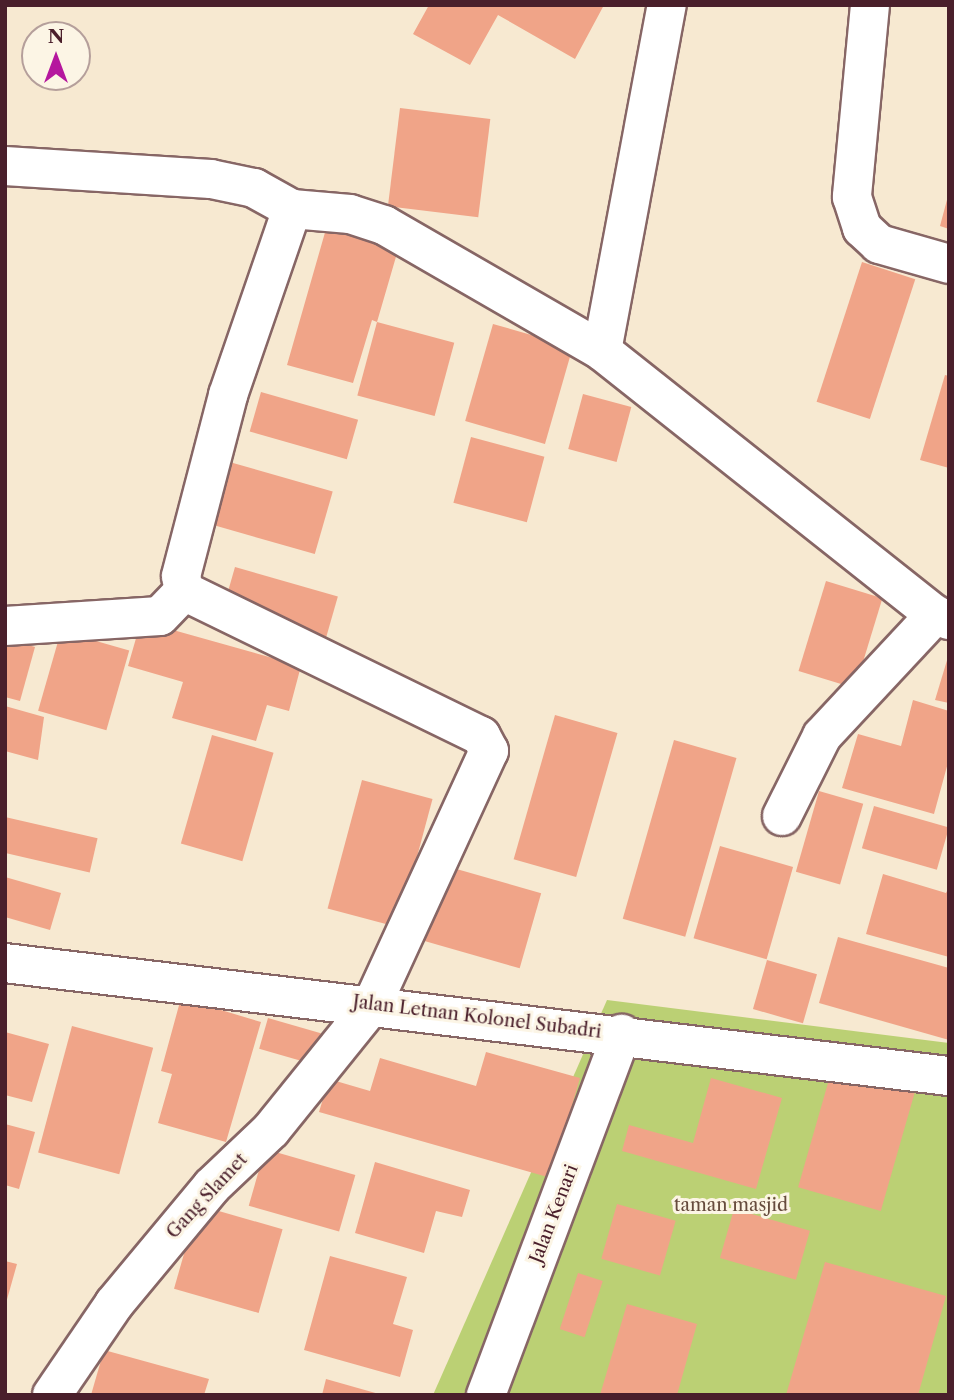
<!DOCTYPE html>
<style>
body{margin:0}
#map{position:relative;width:954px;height:1400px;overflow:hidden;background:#f7e9d1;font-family:"Libre Caslon Text",serif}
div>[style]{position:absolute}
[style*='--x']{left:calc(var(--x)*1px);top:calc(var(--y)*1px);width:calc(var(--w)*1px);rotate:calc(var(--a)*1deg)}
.green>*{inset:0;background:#bbd074}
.building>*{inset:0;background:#f0a488;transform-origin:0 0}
.roads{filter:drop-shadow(2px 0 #876665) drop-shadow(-2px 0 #876665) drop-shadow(0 2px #876665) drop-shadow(0 -2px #876665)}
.minor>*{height:38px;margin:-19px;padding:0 19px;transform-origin:19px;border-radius:19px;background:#fff}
.major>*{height:38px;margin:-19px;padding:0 19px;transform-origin:19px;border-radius:19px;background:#fff}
span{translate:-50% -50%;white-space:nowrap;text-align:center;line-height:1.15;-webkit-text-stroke:6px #fcf5e5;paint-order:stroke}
.street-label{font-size:18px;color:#4a1f2b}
.park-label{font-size:18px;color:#664b3d}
.frame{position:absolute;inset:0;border:7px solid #4a1f2b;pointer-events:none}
.north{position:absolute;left:21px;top:21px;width:70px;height:70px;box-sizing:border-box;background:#fcf5e5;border:2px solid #b59f9b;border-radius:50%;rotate:0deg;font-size:19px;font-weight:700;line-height:28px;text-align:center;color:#4a1f2b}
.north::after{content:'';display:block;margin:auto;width:24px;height:32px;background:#b5179e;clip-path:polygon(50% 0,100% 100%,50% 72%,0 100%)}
</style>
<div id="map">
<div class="green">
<div style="clip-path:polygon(607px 1000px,949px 1043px,949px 1395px,433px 1395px)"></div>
</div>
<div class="building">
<div style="clip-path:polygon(429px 5px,604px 5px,575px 59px,498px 15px,470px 65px,413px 34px)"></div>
<div style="left:400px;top:108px;width:91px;height:99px;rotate:7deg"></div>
<div style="clip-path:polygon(948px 196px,949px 197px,949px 229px,940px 226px)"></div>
<div style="clip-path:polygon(328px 222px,400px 243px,377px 322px,372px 320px,353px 383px,287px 365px)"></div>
<div style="left:862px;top:262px;width:56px;height:147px;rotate:18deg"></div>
<div style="left:377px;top:322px;width:80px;height:76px;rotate:15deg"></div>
<div style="left:493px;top:324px;width:83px;height:101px;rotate:16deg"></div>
<div style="clip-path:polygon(945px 375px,949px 376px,949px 468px,920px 460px)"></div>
<div style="left:261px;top:392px;width:101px;height:41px;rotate:16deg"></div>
<div style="left:583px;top:394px;width:50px;height:57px;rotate:15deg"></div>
<div style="left:471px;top:437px;width:76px;height:68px;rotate:15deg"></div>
<div style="left:226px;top:461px;width:111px;height:65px;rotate:16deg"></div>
<div style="left:235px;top:567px;width:107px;height:46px;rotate:16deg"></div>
<div style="left:826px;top:581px;width:59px;height:94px;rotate:17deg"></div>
<div style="clip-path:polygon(141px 621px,301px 666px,289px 711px,267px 705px,256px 741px,172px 718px,183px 682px,128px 666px)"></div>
<div style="left:61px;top:631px;width:71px;height:83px;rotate:16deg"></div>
<div style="clip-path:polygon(5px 638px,35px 647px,20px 701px,5px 697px)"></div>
<div style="clip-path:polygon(948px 657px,949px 657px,949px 703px,935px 700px)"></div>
<div style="clip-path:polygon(913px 700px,949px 711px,949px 759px,934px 814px,842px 788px,858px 734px,901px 746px)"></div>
<div style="clip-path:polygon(5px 706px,44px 717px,38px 760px,5px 751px)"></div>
<div style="left:555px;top:715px;width:65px;height:150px;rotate:16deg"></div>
<div style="left:212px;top:735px;width:64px;height:113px;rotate:16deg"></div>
<div style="left:674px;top:740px;width:65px;height:186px;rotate:16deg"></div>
<div style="left:362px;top:780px;width:73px;height:133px;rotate:15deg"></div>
<div style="left:819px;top:791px;width:46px;height:84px;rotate:16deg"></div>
<div style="left:874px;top:806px;width:78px;height:44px;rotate:16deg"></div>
<div style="left:5px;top:817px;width:95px;height:35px;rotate:13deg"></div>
<div style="left:720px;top:846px;width:76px;height:96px;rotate:16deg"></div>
<div style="left:446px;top:866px;width:99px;height:78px;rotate:16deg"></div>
<div style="clip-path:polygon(883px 874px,946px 893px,949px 887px,949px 957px,866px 934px)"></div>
<div style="clip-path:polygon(5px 877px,61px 893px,50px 930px,5px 917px)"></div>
<div style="clip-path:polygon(838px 937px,949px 968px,949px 1040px,819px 1003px)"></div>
<div style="left:767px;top:960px;width:52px;height:51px;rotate:16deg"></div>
<div style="clip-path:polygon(181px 998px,261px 1022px,226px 1142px,158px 1123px,172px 1074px,161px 1071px)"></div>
<div style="left:268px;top:1018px;width:55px;height:32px;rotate:16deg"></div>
<div style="left:72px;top:1026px;width:84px;height:131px;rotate:15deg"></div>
<div style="clip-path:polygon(5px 1032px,49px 1044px,32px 1102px,5px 1095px)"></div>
<div style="clip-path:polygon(486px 1052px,580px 1078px,551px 1178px,319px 1112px,329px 1079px,370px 1091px,380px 1058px,476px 1086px)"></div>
<div style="left:832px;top:1069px;width:86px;height:123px;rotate:16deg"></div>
<div style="clip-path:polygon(711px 1078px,782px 1098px,756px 1189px,622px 1151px,629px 1125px,693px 1143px)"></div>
<div style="clip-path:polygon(5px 1124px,35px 1132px,19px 1189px,5px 1185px)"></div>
<div style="left:265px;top:1149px;width:94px;height:59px;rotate:16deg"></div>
<div style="clip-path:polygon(375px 1162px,470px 1190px,462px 1217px,436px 1211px,424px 1253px,355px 1233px)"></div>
<div style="left:617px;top:1204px;width:61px;height:57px;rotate:16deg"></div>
<div style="left:198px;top:1205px;width:88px;height:87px;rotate:16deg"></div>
<div style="left:734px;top:1209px;width:79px;height:51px;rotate:16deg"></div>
<div style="clip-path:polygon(330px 1256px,407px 1277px,393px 1324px,413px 1330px,400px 1377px,304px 1350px)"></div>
<div style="clip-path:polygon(5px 1261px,17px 1264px,6px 1303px,5px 1303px)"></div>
<div style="clip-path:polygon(825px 1262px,946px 1296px,918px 1395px,786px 1395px)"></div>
<div style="left:578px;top:1273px;width:26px;height:59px;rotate:18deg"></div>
<div style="clip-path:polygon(627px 1304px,697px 1324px,677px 1395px,600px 1395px)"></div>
<div style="clip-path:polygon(104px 1350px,209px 1379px,204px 1395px,91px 1395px)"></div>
<div style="clip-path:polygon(326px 1379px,379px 1394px,379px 1395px,322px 1395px)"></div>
</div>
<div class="roads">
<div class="minor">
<div style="--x:870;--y:5;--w:193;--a:95.4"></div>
<div style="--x:852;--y:197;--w:33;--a:72"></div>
<div style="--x:862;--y:228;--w:23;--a:43"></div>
<div style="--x:879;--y:244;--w:73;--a:15.9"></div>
<div style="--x:5;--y:166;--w:206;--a:3.6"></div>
<div style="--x:211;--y:179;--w:44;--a:11.8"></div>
<div style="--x:254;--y:188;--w:43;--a:28.9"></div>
<div style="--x:602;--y:351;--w:352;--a:-79.4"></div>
<div style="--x:5;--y:626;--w:155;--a:-3.7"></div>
<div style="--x:160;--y:616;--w:35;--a:-46"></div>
<div style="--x:782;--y:816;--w:89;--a:-63.4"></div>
<div style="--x:822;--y:736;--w:166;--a:-47"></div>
<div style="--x:52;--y:1395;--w:110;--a:-55.7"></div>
<div style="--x:114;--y:1304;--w:153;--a:-50.3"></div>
<div style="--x:212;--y:1186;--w:81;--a:-43.5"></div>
<div style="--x:271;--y:1130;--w:161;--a:-51.1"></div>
<div style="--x:372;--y:1005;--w:280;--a:-65.3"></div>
<div style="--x:489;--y:751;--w:17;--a:-118"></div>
<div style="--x:481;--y:736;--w:331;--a:-154"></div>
<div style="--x:184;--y:591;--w:15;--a:-101"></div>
<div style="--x:181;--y:576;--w:187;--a:-75.4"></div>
<div style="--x:228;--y:395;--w:197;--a:-71"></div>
<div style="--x:292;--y:209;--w:58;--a:4.9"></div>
<div style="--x:350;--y:214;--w:36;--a:18"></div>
<div style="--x:384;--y:225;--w:252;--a:30"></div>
<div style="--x:602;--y:351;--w:425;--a:38.4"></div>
<div style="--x:935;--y:615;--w:15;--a:20"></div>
<div style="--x:486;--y:1395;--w:386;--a:-69.4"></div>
</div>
<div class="major">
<div style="--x:5;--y:963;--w:951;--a:6.83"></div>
</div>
</div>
<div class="street-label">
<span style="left:477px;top:1017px;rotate:7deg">Jalan Letnan Kolonel Subadri</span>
<span style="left:207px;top:1196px;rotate:-47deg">Gang Slamet</span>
<span style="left:554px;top:1214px;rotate:-69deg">Jalan Kenari</span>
</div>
<div class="park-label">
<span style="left:731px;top:1205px">taman masjid</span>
</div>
<div class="frame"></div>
<div class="north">N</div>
</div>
